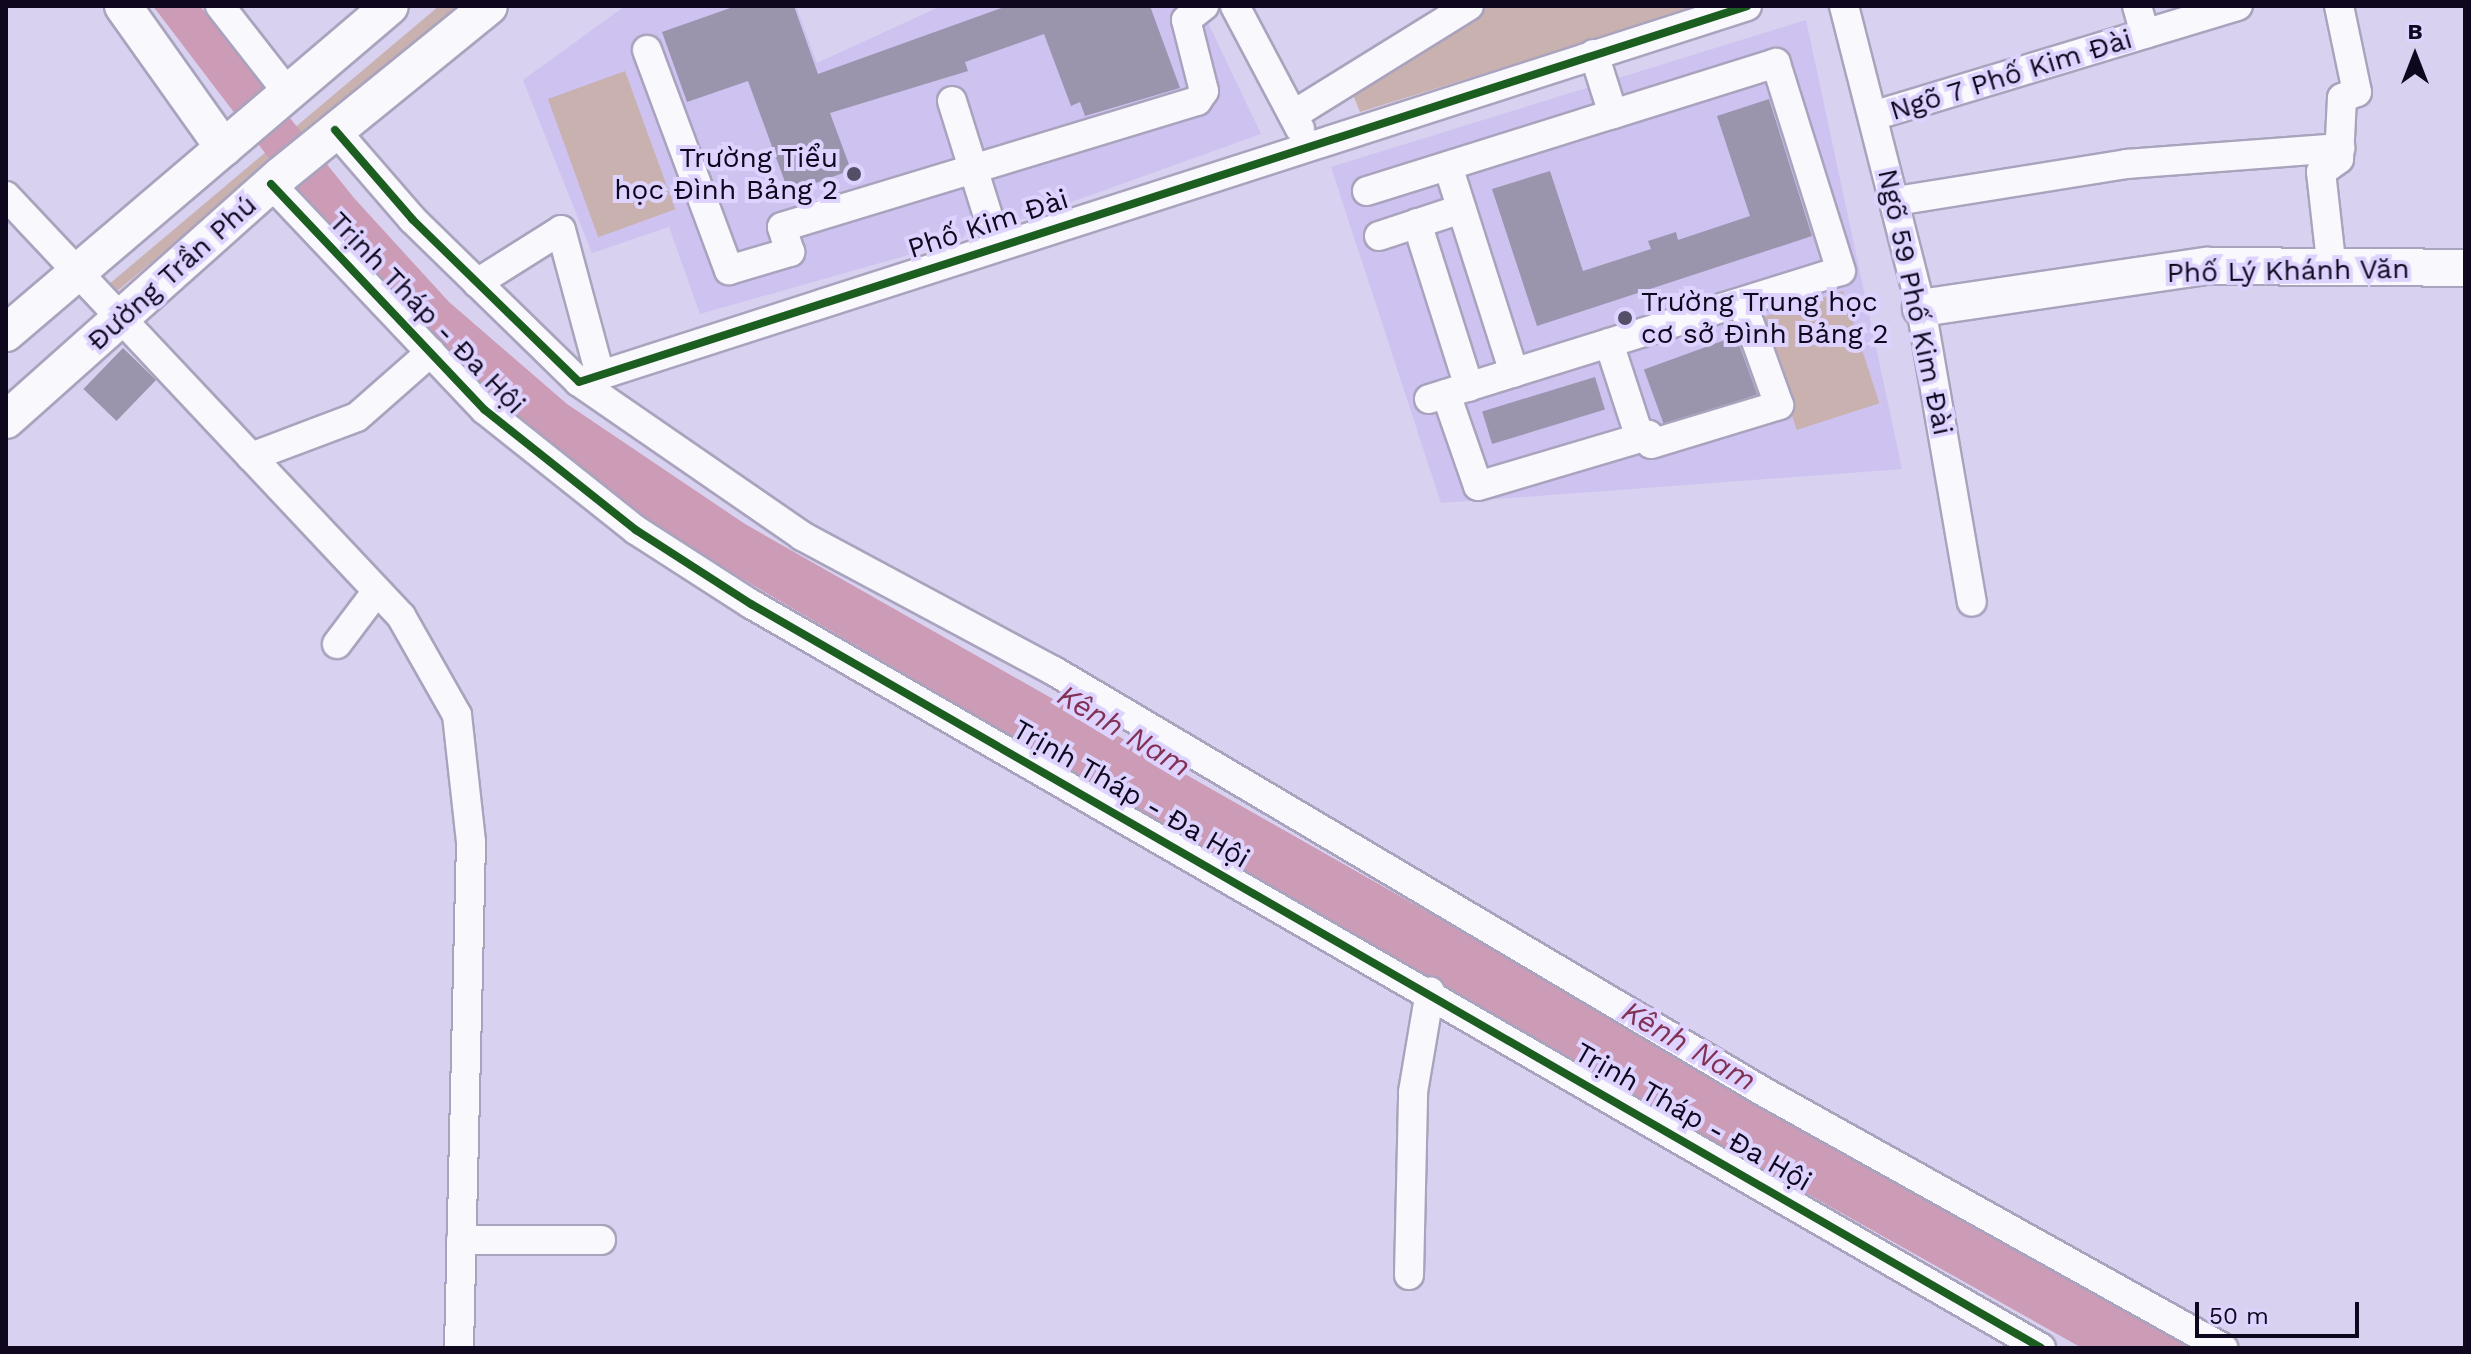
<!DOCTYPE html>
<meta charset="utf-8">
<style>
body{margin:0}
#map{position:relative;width:2471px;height:1354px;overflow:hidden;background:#d8d1ef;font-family:"Work Sans",sans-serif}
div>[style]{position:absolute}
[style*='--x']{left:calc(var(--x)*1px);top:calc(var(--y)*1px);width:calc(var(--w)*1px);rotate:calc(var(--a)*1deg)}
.built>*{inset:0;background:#cec2f1}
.green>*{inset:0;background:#c9b1b0;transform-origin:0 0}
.water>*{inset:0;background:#cc9bb6}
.building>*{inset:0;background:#9a94ad;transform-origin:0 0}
.roads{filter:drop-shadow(2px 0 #aaa3bd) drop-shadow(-2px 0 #aaa3bd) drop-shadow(0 2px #aaa3bd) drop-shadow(0 -2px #aaa3bd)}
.minor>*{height:28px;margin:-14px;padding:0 14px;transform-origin:14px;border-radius:14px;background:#f9f8fd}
.major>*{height:36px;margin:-18px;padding:0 18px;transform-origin:18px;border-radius:18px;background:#f9f8fd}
.cycleway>*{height:8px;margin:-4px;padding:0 4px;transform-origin:4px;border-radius:4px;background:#1b5e20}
.dots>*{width:22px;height:22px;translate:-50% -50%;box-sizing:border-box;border:4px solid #ddd3fe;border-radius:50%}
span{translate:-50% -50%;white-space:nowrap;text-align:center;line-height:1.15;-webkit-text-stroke:8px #ddd3fe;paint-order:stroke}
.street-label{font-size:28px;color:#0e071e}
.poi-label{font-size:28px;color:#0e071e}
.right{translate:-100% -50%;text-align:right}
.left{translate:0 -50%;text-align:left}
.water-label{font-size:30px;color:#823155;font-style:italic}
.frame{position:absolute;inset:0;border:8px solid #0e071e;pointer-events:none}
.north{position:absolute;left:2375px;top:16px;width:80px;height:80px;-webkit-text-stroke:6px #ddd3fe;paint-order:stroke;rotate:0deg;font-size:22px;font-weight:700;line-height:32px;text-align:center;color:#0e071e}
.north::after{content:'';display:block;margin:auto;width:28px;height:36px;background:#0e071e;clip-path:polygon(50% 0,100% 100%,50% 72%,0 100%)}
.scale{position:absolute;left:2195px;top:1302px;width:164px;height:36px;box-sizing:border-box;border:4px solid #0e071e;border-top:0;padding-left:10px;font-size:24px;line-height:28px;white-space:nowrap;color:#0e071e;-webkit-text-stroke:6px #ddd3fe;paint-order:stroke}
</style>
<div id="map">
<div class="built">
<div style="clip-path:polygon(625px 6px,796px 6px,817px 63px,941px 6px,1200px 6px,1261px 134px,1027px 218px,971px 226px,961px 240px,700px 314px,669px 227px,592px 253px,523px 80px)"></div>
<div style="clip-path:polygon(1806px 20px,1902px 469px,1441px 503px,1331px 167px)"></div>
</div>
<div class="green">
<div style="clip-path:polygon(439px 6px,458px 6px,115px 293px,108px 285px)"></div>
<div style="clip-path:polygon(1485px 6px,1701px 6px,1360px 112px,1351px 90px,1356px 81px)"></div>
<div style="left:625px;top:71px;width:147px;height:82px;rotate:70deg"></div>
<div style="left:1843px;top:291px;width:118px;height:87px;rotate:72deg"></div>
</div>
<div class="water">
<div style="clip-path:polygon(153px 6px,200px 6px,354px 198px,449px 302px,567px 404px,745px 524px,2195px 1348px,2082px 1348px,1509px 1026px,691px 549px,583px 474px,447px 353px,294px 191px)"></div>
</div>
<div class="building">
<div style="clip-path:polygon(736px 6px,794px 6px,818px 74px,1007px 6px,1150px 6px,1180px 88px,1085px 116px,1080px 102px,1071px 106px,1044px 34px,965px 62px,968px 71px,830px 113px,851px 170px,789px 193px,748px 81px,687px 102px,662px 32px)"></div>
<div style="clip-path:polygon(1769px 99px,1812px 236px,1537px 326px,1492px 189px,1550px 171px,1583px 271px,1651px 249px,1648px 241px,1676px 232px,1678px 240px,1750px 216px,1717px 116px)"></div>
<div style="left:1736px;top:336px;width:62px;height:98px;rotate:70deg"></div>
<div style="left:123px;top:348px;width:46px;height:57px;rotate:44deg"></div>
<div style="left:1595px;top:377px;width:34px;height:118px;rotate:73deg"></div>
</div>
<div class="roads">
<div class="minor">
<div style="--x:220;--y:6;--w:110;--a:52"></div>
<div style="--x:1235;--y:6;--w:139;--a:62.1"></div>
<div style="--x:1844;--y:6;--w:312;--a:75.7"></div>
<div style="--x:1921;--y:308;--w:298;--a:80.2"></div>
<div style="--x:2137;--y:6;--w:29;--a:74"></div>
<div style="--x:647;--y:50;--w:235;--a:69.6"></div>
<div style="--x:729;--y:270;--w:64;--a:-16.4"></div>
<div style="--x:790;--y:252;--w:26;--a:-108"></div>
<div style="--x:782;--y:227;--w:434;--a:-16.9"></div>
<div style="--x:1197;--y:101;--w:12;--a:-55"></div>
<div style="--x:1204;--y:91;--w:73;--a:-104.2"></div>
<div style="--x:1186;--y:20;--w:23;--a:-38"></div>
<div style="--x:952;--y:101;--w:151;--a:72.6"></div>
<div style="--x:1293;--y:115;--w:207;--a:-31.8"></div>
<div style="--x:1876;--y:115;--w:378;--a:-16.8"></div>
<div style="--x:335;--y:130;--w:118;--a:49.1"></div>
<div style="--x:412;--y:219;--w:233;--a:44.3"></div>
<div style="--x:579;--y:382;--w:1227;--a:-17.84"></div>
<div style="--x:1448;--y:166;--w:217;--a:72.3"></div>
<div style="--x:271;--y:184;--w:311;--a:46.6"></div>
<div style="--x:485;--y:410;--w:193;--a:38.5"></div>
<div style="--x:636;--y:530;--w:137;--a:32.8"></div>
<div style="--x:751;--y:604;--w:1489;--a:29.97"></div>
<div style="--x:1367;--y:191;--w:258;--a:-17.4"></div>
<div style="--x:1613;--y:114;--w:63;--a:-107.6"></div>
<div style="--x:6;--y:196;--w:577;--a:46.76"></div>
<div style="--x:401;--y:616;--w:114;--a:60.5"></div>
<div style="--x:457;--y:715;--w:128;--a:83.7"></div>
<div style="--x:471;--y:842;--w:506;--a:91.36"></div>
<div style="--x:1896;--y:201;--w:234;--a:-9.1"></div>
<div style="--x:2127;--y:164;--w:214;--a:-4.3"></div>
<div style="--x:1417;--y:223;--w:172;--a:72.4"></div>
<div style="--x:1379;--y:236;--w:86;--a:-18.2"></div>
<div style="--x:2332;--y:270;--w:99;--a:-96.4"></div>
<div style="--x:2321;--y:172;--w:22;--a:-36"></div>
<div style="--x:2339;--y:159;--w:61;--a:-87.2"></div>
<div style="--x:2342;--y:98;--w:16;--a:-22"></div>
<div style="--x:2357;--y:92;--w:88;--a:-101.8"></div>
<div style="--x:477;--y:283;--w:99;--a:-32.2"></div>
<div style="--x:561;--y:230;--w:150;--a:74.9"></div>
<div style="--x:579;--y:382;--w:271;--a:34.6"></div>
<div style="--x:802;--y:536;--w:286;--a:28.2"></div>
<div style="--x:1054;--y:671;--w:825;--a:30.67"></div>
<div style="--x:1764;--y:1092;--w:526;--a:29.15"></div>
<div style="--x:1446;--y:394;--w:97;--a:70.8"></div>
<div style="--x:1478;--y:486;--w:169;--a:-16.5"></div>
<div style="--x:1640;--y:438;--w:100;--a:-108.1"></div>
<div style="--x:1429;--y:399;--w:431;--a:-17.3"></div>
<div style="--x:1841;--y:271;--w:218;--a:-107.4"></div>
<div style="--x:1776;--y:63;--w:171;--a:162.6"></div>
<div style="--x:1640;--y:438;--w:9;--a:-21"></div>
<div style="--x:1648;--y:435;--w:9;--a:72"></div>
<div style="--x:1651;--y:444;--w:134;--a:-16.9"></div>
<div style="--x:1779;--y:405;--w:109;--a:-109.8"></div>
<div style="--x:251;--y:457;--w:113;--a:-20.7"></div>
<div style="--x:357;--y:417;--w:98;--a:-41.3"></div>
<div style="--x:337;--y:644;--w:66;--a:-53"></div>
<div style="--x:461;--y:1240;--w:140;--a:0"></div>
<div style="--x:1409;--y:1275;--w:183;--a:-88.7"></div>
<div style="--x:1413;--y:1092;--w:102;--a:-80.4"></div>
</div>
<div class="major">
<div style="--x:123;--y:6;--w:174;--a:54.6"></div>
<div style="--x:1921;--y:308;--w:289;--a:-8.4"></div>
<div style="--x:2207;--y:266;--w:258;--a:0.4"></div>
<div style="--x:6;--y:333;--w:504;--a:-40.42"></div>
<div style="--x:6;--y:420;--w:367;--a:-41.7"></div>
<div style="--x:280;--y:176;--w:269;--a:-39.1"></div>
</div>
</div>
<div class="cycleway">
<div style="--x:335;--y:130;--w:118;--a:49.1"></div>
<div style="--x:412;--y:219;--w:233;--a:44.3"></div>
<div style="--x:579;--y:382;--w:1227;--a:-17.84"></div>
<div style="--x:271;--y:184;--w:311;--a:46.6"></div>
<div style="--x:485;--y:410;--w:193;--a:38.5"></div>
<div style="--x:636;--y:530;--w:137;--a:32.8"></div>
<div style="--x:751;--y:604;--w:1489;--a:29.97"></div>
</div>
<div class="dots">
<div style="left:854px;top:174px;background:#554e67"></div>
<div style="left:1625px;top:318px;background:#554e67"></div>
</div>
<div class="street-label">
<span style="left:2011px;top:75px;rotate:-17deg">Ngõ 7 Phố Kim Đài</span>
<span style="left:988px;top:224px;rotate:-18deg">Phố Kim Đài</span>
<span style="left:2288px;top:271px;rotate:-1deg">Phố Lý Khánh Văn</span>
<span style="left:172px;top:273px;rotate:-42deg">Đường Trần Phú</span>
<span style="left:1915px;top:302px;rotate:78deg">Ngõ 59 Phố Kim Đài</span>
<span style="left:427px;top:313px;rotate:46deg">Trịnh Tháp - Đa Hội</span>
<span style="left:1131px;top:794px;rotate:30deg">Trịnh Tháp - Đa Hội</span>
<span style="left:1693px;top:1117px;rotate:30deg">Trịnh Tháp - Đa Hội</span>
</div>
<div class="poi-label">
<span class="right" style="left:838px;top:174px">Trường Tiểu<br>học Đình Bảng 2</span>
<span class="left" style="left:1641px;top:318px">Trường Trung học<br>cơ sở Đình Bảng 2</span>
</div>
<div class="water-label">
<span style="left:1124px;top:731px;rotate:31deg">Kênh Nam</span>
<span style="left:1689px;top:1046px;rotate:30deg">Kênh Nam</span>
</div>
<div class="frame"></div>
<div class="north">B</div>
<div class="scale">50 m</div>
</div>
